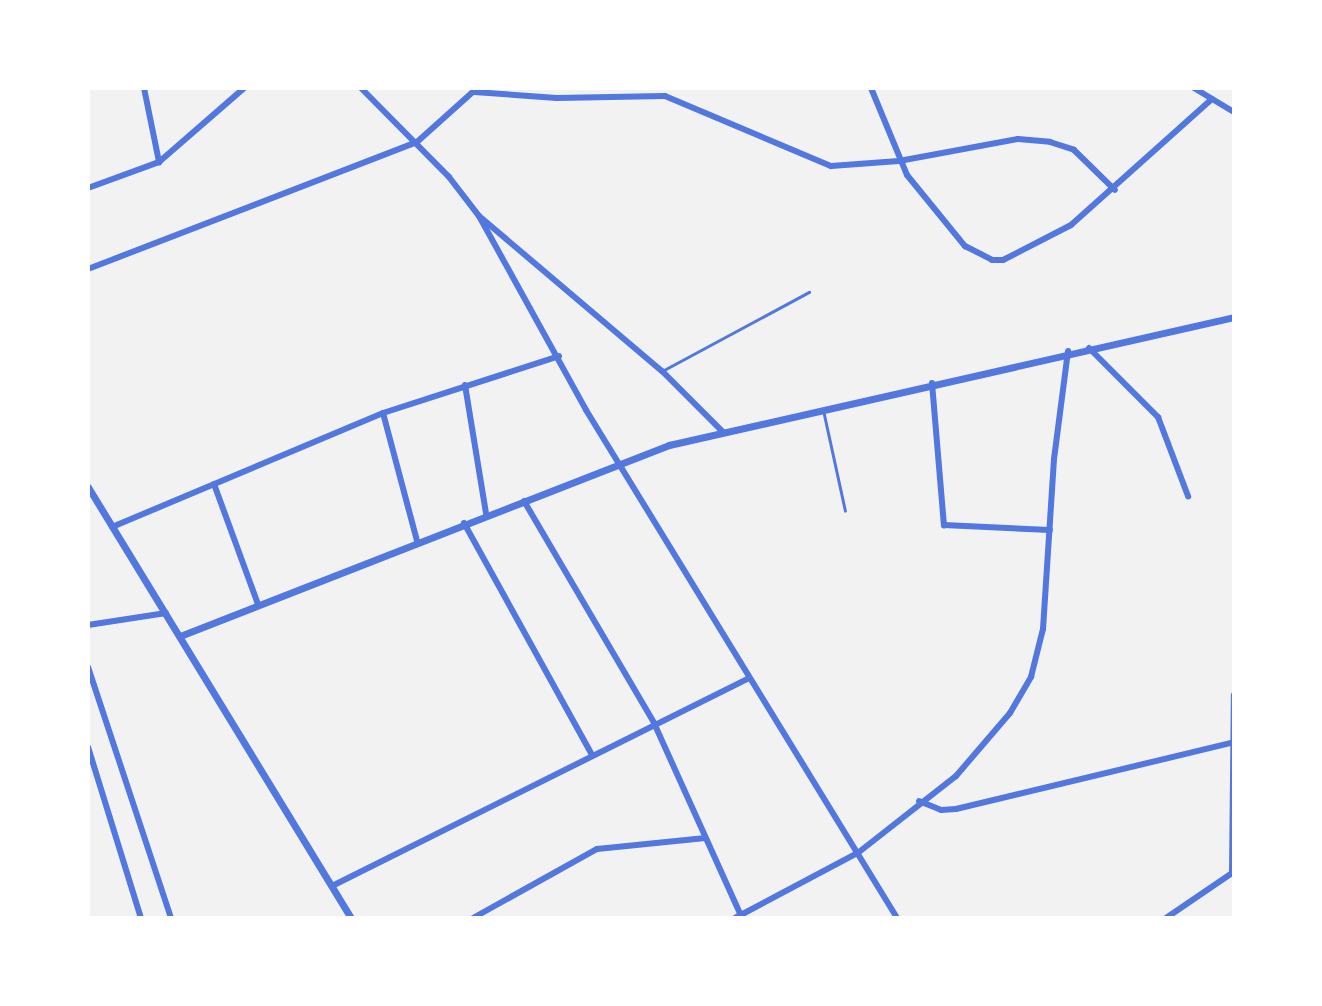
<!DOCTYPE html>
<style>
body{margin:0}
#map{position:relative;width:1322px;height:1006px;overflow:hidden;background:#f2f2f2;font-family:"Libre Baskerville",serif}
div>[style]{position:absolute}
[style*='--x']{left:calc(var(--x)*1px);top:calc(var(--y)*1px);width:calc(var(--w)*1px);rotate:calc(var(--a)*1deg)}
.service>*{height:3px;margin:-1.5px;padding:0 1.5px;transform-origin:1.5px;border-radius:1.5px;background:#5277de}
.minor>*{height:6px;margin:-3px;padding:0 3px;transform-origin:3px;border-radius:3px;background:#5277de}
.tertiary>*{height:7px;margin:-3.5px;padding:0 3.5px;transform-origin:3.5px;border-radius:3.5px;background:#5277de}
span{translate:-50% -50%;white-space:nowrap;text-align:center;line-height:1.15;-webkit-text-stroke:6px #fff;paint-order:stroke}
.frame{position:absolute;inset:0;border:90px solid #fff;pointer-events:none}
</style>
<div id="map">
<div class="service">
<div style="--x:662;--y:371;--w:167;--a:-28.3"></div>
<div style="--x:823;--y:410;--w:103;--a:77.7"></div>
</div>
<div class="minor">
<div style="--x:144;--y:88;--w:76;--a:78.5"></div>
<div style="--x:361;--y:88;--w:125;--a:45.3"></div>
<div style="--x:449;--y:177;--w:49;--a:52.4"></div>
<div style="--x:479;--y:216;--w:240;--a:40.3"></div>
<div style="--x:662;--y:371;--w:85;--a:45"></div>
<div style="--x:871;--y:88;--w:94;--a:67.5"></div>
<div style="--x:907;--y:175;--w:92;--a:50.8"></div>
<div style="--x:965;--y:246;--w:30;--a:27"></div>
<div style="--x:992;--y:260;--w:11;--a:0"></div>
<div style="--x:1003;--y:260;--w:76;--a:-27.2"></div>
<div style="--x:1071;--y:225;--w:189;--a:-41.8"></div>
<div style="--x:1194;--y:88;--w:47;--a:31"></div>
<div style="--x:474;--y:92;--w:83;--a:4.1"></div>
<div style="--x:557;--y:98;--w:108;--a:-1.1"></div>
<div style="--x:665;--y:96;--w:180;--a:22.9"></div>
<div style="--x:831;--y:166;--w:68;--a:-4.2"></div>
<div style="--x:899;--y:161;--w:121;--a:-10.5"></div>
<div style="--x:1018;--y:139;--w:32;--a:5"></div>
<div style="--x:1050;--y:142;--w:25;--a:18"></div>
<div style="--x:1074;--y:150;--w:57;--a:44.3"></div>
<div style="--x:88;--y:188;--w:76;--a:-20.1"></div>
<div style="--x:159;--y:162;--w:113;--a:-41"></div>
<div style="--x:479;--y:216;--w:222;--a:61.1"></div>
<div style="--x:586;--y:410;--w:596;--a:58.52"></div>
<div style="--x:88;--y:269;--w:353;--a:-21.1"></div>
<div style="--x:417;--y:142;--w:79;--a:-41.9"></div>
<div style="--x:1089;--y:348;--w:98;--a:45"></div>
<div style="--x:1158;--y:417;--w:85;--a:69.2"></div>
<div style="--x:932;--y:383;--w:143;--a:85.2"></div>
<div style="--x:944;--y:525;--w:106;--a:2.7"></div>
<div style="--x:465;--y:385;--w:130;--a:80.7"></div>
<div style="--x:383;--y:413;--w:132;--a:75.1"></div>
<div style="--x:214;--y:484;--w:128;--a:69.9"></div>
<div style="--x:524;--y:501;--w:257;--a:59.6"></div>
<div style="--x:654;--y:723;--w:214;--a:65.7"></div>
<div style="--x:464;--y:523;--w:265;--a:61.1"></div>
<div style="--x:112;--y:527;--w:294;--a:-22.8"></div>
<div style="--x:383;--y:413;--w:185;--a:-17.9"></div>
<div style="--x:88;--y:625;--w:79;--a:-8.7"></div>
<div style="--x:88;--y:667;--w:264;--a:71.7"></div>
<div style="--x:88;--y:747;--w:179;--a:72.8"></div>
<div style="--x:919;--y:801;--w:24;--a:22"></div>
<div style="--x:941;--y:810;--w:15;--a:-4"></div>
<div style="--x:956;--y:809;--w:283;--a:-13.5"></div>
<div style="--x:332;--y:886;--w:466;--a:-26.5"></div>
<div style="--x:473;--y:918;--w:142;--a:-29.1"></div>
<div style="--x:597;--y:849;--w:109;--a:-5.8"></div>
<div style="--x:735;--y:918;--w:140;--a:-28"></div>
<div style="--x:859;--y:852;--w:123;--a:-38.1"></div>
<div style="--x:956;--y:776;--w:83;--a:-49.4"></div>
<div style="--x:1010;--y:713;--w:42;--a:-59.7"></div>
<div style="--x:1031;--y:677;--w:49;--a:-76"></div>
<div style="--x:1043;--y:629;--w:170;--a:-86.3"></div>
<div style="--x:1054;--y:459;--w:109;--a:-82.6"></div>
<div style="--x:1166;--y:918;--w:80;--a:-34.3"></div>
<div style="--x:1232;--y:873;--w:178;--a:-89.4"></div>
</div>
<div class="tertiary">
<div style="--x:88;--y:487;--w:505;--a:58.61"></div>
<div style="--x:180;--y:636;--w:525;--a:-21.34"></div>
<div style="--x:669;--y:445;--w:579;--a:-12.76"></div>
</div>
<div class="frame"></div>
</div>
